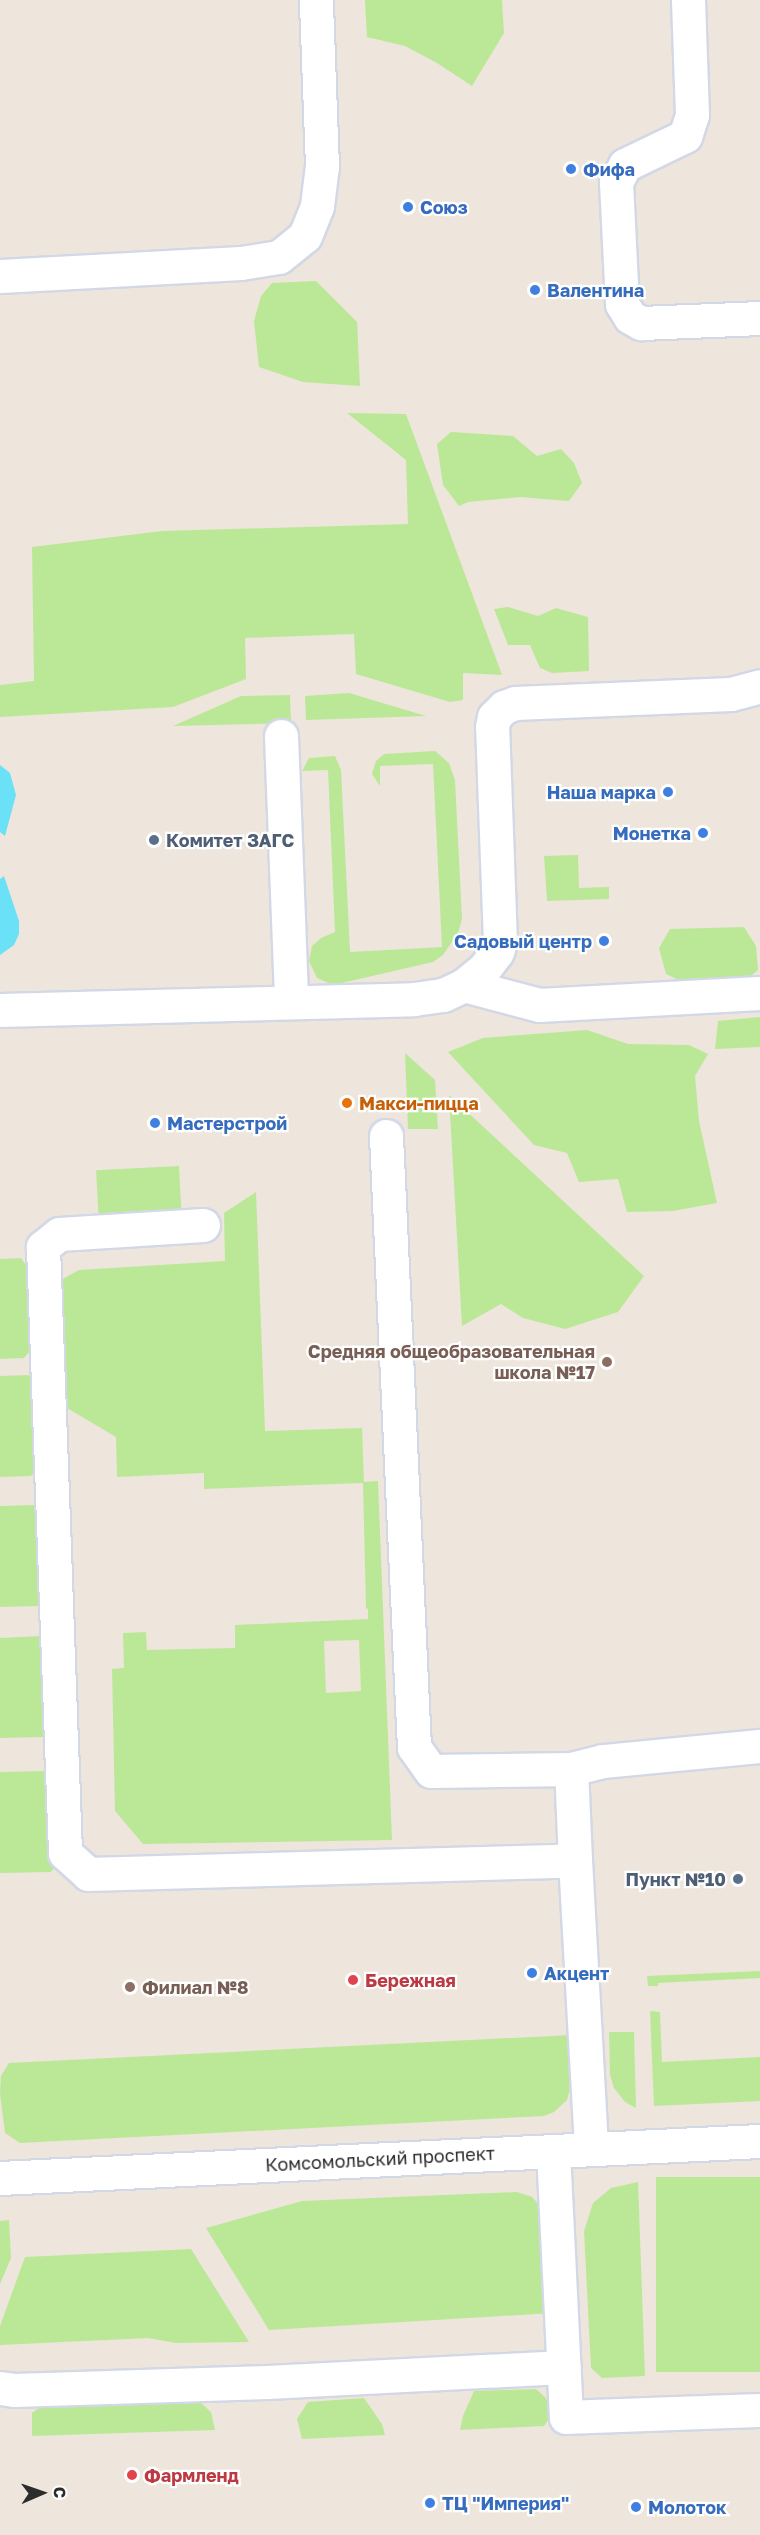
<!DOCTYPE html>
<meta charset="utf-8">
<style>
body{margin:0}
#map{position:relative;width:760px;height:2535px;overflow:hidden;background:#eee5dd;font-family:"Golos Text",sans-serif}
div>[style]{position:absolute}
[style*='--x']{left:calc(var(--x)*1px);top:calc(var(--y)*1px);width:calc(var(--w)*1px);rotate:calc(var(--a)*1deg)}
.green>*{inset:0;background:#bbe896;transform-origin:0 0}
.water>*{inset:0;background:#6ae1f7}
.roads{filter:drop-shadow(2px 0 #d2d8e5) drop-shadow(-2px 0 #d2d8e5) drop-shadow(0 2px #d2d8e5) drop-shadow(0 -2px #d2d8e5)}
.minor>*{height:33px;margin:-16.5px;padding:0 16.5px;transform-origin:16.5px;border-radius:16.5px;background:#fff}
.dots>*{width:16px;height:16px;translate:-50% -50%;box-sizing:border-box;border:3px solid #fff;border-radius:50%}
span{translate:-50% -50%;white-space:nowrap;text-align:center;line-height:1.15;-webkit-text-stroke:4.5px #fff;paint-order:stroke}
.shop-label{font-size:18px;color:#366cbe;font-weight:700}
.left{translate:0 -50%;text-align:left}
.right{translate:-100% -50%;text-align:right}
.service-label{font-size:18px;color:#4e5e75;font-weight:700}
.food-label{font-size:18px;color:#c56008;font-weight:700}
.education-label{font-size:18px;color:#785e54;font-weight:700}
.health-label{font-size:18px;color:#be3a42;font-weight:700}
.street-label{font-size:18px;color:#2c2c2c}
.north{position:absolute;left:12px;top:2463px;width:60px;height:60px;-webkit-text-stroke:4px #fff;paint-order:stroke;rotate:88deg;font-size:16px;font-weight:700;line-height:24px;text-align:center;color:#2c2c2c}
.north::after{content:'';display:block;margin:auto;width:21px;height:27px;background:#2c2c2c;clip-path:polygon(50% 0,100% 100%,50% 72%,0 100%)}
</style>
<div id="map">
<div class="green">
<div style="clip-path:polygon(365px 0,502px 0,504px 33px,472px 86px,437px 63px,405px 46px,367px 37px)"></div>
<div style="clip-path:polygon(316px 281px,357px 322px,360px 386px,303px 382px,259px 367px,254px 321px,261px 296px,272px 283px)"></div>
<div style="clip-path:polygon(347px 413px,406px 414px,502px 675px,463px 673px,463px 700px,450px 702px,356px 674px,354px 634px,245px 638px,246px 679px,173px 707px,0 717px,0 685px,34px 681px,32px 547px,162px 531px,408px 524px,406px 460px)"></div>
<div style="clip-path:polygon(451px 432px,513px 436px,537px 456px,561px 449px,574px 463px,582px 483px,569px 501px,520px 497px,468px 502px,459px 506px,443px 485px,437px 444px)"></div>
<div style="clip-path:polygon(508px 607px,538px 616px,556px 608px,588px 617px,589px 671px,552px 673px,540px 668px,530px 645px,508px 645px,494px 609px)"></div>
<div style="clip-path:polygon(349px 693px,426px 716px,306px 720px,305px 696px)"></div>
<div style="clip-path:polygon(290px 695px,291px 723px,173px 726px,241px 696px)"></div>
<div style="clip-path:polygon(435px 751px,449px 763px,455px 780px,462px 919px,458px 933px,443px 955px,433px 962px,333px 985px,317px 978px,309px 961px,312px 946px,321px 938px,335px 932px,328px 770px,302px 771px,309px 758px,335px 756px,341px 770px,350px 952px,442px 947px,433px 764px,380px 766px,380px 786px,372px 774px,376px 761px,384px 754px)"></div>
<div style="clip-path:polygon(578px 855px,579px 888px,609px 887px,609px 899px,547px 901px,544px 856px)"></div>
<div style="clip-path:polygon(744px 927px,756px 946px,758px 970px,740px 985px,685px 983px,666px 974px,659px 948px,670px 929px)"></div>
<div style="clip-path:polygon(760px 1017px,760px 1047px,715px 1049px,718px 1021px)"></div>
<div style="clip-path:polygon(587px 1030px,628px 1044px,689px 1045px,708px 1054px,695px 1076px,699px 1121px,717px 1203px,673px 1211px,627px 1212px,618px 1179px,579px 1182px,567px 1153px,534px 1145px,448px 1052px,483px 1038px)"></div>
<div style="clip-path:polygon(405px 1053px,435px 1080px,438px 1129px,408px 1129px)"></div>
<div style="clip-path:polygon(449px 1095px,644px 1276px,618px 1312px,565px 1329px,523px 1318px,501px 1304px,462px 1326px)"></div>
<div style="left:179px;top:1166px;width:43px;height:83px;rotate:87deg"></div>
<div style="clip-path:polygon(evenodd,256px 1192px,265px 1431px,362px 1428px,364px 1482px,378px 1481px,392px 1840px,143px 1844px,115px 1811px,112px 1669px,124px 1668px,123px 1633px,146px 1632px,147px 1650px,235px 1648px,235px 1625px,368px 1619px,368px 1609px,366px 1608px,363px 1483px,204px 1489px,204px 1473px,117px 1477px,116px 1437px,67px 1408px,61px 1280px,79px 1270px,225px 1261px,224px 1213px,256px 1192px,359px 1640px,361px 1691px,326px 1693px,324px 1641px,359px 1640px)"></div>
<div style="clip-path:polygon(21px 1258px,28px 1268px,31px 1350px,24px 1358px,0 1359px,0 1259px)"></div>
<div style="clip-path:polygon(29px 1375px,36px 1385px,39px 1467px,31px 1476px,0 1477px,0 1376px)"></div>
<div style="clip-path:polygon(36px 1505px,47px 1597px,39px 1606px,0 1607px,0 1506px)"></div>
<div style="clip-path:polygon(41px 1636px,51px 1728px,44px 1737px,0 1738px,0 1638px)"></div>
<div style="clip-path:polygon(48px 1771px,58px 1863px,51px 1872px,0 1873px,0 1772px)"></div>
<div style="clip-path:polygon(760px 1971px,760px 1978px,658px 1983px,658px 1986px,648px 1986px,647px 1976px)"></div>
<div style="clip-path:polygon(650px 2011px,660px 2012px,662px 2062px,760px 2057px,760px 2101px,654px 2106px)"></div>
<div style="clip-path:polygon(609px 2032px,634px 2032px,636px 2108px,625px 2102px,614px 2088px,610px 2075px)"></div>
<div style="clip-path:polygon(571px 2035px,572px 2082px,567px 2100px,554px 2112px,544px 2116px,20px 2143px,5px 2133px,0 2094px,1px 2076px,9px 2063px)"></div>
<div style="left:760px;top:2177px;width:195px;height:104px;rotate:90deg"></div>
<div style="clip-path:polygon(638px 2182px,645px 2376px,602px 2378px,591px 2368px,584px 2231px,593px 2203px,611px 2188px)"></div>
<div style="clip-path:polygon(517px 2192px,532px 2197px,543px 2209px,552px 2313px,269px 2330px,206px 2228px,302px 2201px)"></div>
<div style="clip-path:polygon(9px 2220px,11px 2258px,0 2284px,0 2221px)"></div>
<div style="clip-path:polygon(191px 2249px,249px 2342px,176px 2343px,148px 2338px,0 2345px,0 2326px,25px 2257px)"></div>
<div style="clip-path:polygon(536px 2389px,546px 2398px,550px 2408px,551px 2416px,544px 2426px,460px 2430px,463px 2416px,474px 2391px)"></div>
<div style="clip-path:polygon(364px 2398px,382px 2424px,385px 2435px,302px 2439px,297px 2419px,308px 2402px)"></div>
<div style="clip-path:polygon(185px 2400px,201px 2403px,211px 2412px,215px 2430px,32px 2436px,32px 2413px,43px 2405px)"></div>
</div>
<div class="water">
<div style="clip-path:polygon(0 765px,10px 773px,16px 795px,5px 836px,0 832px)"></div>
<div style="clip-path:polygon(4px 876px,19px 921px,19px 934px,14px 945px,0 955px,0 879px)"></div>
</div>
<div class="roads">
<div class="minor">
<div style="--x:688;--y:0;--w:115;--a:88"></div>
<div style="--x:692;--y:115;--w:22;--a:108"></div>
<div style="--x:685;--y:136;--w:67;--a:154.2"></div>
<div style="--x:625;--y:165;--w:19;--a:118"></div>
<div style="--x:616;--y:182;--w:122;--a:87.2"></div>
<div style="--x:622;--y:304;--w:15;--a:58"></div>
<div style="--x:630;--y:317;--w:13;--a:29"></div>
<div style="--x:641;--y:323;--w:119;--a:-2.4"></div>
<div style="--x:0;--y:276;--w:241;--a:-3.1"></div>
<div style="--x:241;--y:263;--w:38;--a:-9"></div>
<div style="--x:279;--y:257;--w:33;--a:-39"></div>
<div style="--x:305;--y:236;--w:32;--a:-68"></div>
<div style="--x:317;--y:206;--w:39;--a:-83"></div>
<div style="--x:322;--y:167;--w:167;--a:-92.1"></div>
<div style="--x:281;--y:736;--w:266;--a:87.8"></div>
<div style="--x:464;--y:985;--w:78;--a:14.9"></div>
<div style="--x:539;--y:1005;--w:221;--a:-3.1"></div>
<div style="--x:0;--y:1010;--w:414;--a:-1.5"></div>
<div style="--x:414;--y:999;--w:29;--a:-8"></div>
<div style="--x:443;--y:995;--w:23;--a:-25"></div>
<div style="--x:464;--y:985;--w:26;--a:-39"></div>
<div style="--x:484;--y:969;--w:21;--a:-53"></div>
<div style="--x:497;--y:952;--w:10;--a:-73"></div>
<div style="--x:500;--y:942;--w:215;--a:-92.1"></div>
<div style="--x:492;--y:727;--w:10;--a:-79"></div>
<div style="--x:494;--y:717;--w:14;--a:-45"></div>
<div style="--x:504;--y:707;--w:12;--a:-20"></div>
<div style="--x:515;--y:703;--w:216;--a:-2.4"></div>
<div style="--x:731;--y:694;--w:30;--a:-15"></div>
<div style="--x:386;--y:1136;--w:612;--a:87.38"></div>
<div style="--x:414;--y:1747;--w:29;--a:55"></div>
<div style="--x:431;--y:1771;--w:140;--a:-0.8"></div>
<div style="--x:203;--y:1225;--w:144;--a:176.4"></div>
<div style="--x:59;--y:1234;--w:21;--a:141"></div>
<div style="--x:43;--y:1247;--w:606;--a:87.92"></div>
<div style="--x:65;--y:1853;--w:31;--a:42"></div>
<div style="--x:88;--y:1874;--w:487;--a:-1.6"></div>
<div style="--x:575;--y:1860;--w:289;--a:86.8"></div>
<div style="--x:575;--y:1860;--w:91;--a:-92.5"></div>
<div style="--x:571;--y:1769;--w:33;--a:-14"></div>
<div style="--x:603;--y:1761;--w:158;--a:-5.5"></div>
<div style="--x:553;--y:2151;--w:266;--a:87.2"></div>
<div style="--x:566;--y:2417;--w:194;--a:-2.1"></div>
<div style="--x:0;--y:2178;--w:761;--a:-2.79"></div>
<div style="--x:0;--y:2388;--w:14;--a:8"></div>
<div style="--x:14;--y:2390;--w:253;--a:-1.8"></div>
<div style="--x:267;--y:2382;--w:297;--a:-2.9"></div>
</div>
</div>
<div class="dots">
<div style="left:571px;top:169px;background:#3f7fe0"></div>
<div style="left:408px;top:207px;background:#3f7fe0"></div>
<div style="left:535px;top:290px;background:#3f7fe0"></div>
<div style="left:668px;top:792px;background:#3f7fe0"></div>
<div style="left:703px;top:833px;background:#3f7fe0"></div>
<div style="left:154px;top:840px;background:#5c6f8a"></div>
<div style="left:604px;top:941px;background:#3f7fe0"></div>
<div style="left:347px;top:1103px;background:#e8710a"></div>
<div style="left:155px;top:1123px;background:#3f7fe0"></div>
<div style="left:607px;top:1362px;background:#8d6e63"></div>
<div style="left:738px;top:1879px;background:#5c6f8a"></div>
<div style="left:532px;top:1973px;background:#3f7fe0"></div>
<div style="left:353px;top:1980px;background:#e0444e"></div>
<div style="left:130px;top:1987px;background:#8d6e63"></div>
<div style="left:132px;top:2475px;background:#e0444e"></div>
<div style="left:430px;top:2503px;background:#3f7fe0"></div>
<div style="left:636px;top:2507px;background:#3f7fe0"></div>
</div>
<div class="shop-label">
<span class="left" style="left:583px;top:169px">Фифа</span>
<span class="left" style="left:420px;top:207px">Союз</span>
<span class="left" style="left:547px;top:290px">Валентина</span>
<span class="right" style="left:656px;top:792px">Наша марка</span>
<span class="right" style="left:691px;top:833px">Монетка</span>
<span class="right" style="left:592px;top:941px">Садовый центр</span>
<span class="left" style="left:167px;top:1123px">Мастерстрой</span>
<span class="left" style="left:544px;top:1973px">Акцент</span>
<span class="left" style="left:442px;top:2503px">ТЦ "Империя"</span>
<span class="left" style="left:648px;top:2507px">Молоток</span>
</div>
<div class="service-label">
<span class="left" style="left:166px;top:840px">Комитет ЗАГС</span>
<span class="right" style="left:726px;top:1879px">Пункт №10</span>
</div>
<div class="food-label">
<span class="left" style="left:359px;top:1103px">Макси-пицца</span>
</div>
<div class="education-label">
<span class="right" style="left:595px;top:1362px">Средняя общеобразовательная<br>школа №17</span>
<span class="left" style="left:142px;top:1987px">Филиал №8</span>
</div>
<div class="health-label">
<span class="left" style="left:365px;top:1980px">Бережная</span>
<span class="left" style="left:144px;top:2475px">Фармленд</span>
</div>
<div class="street-label">
<span style="left:380px;top:2159px;rotate:-3deg">Комсомольский проспект</span>
</div>
<div class="north">С</div>
</div>
